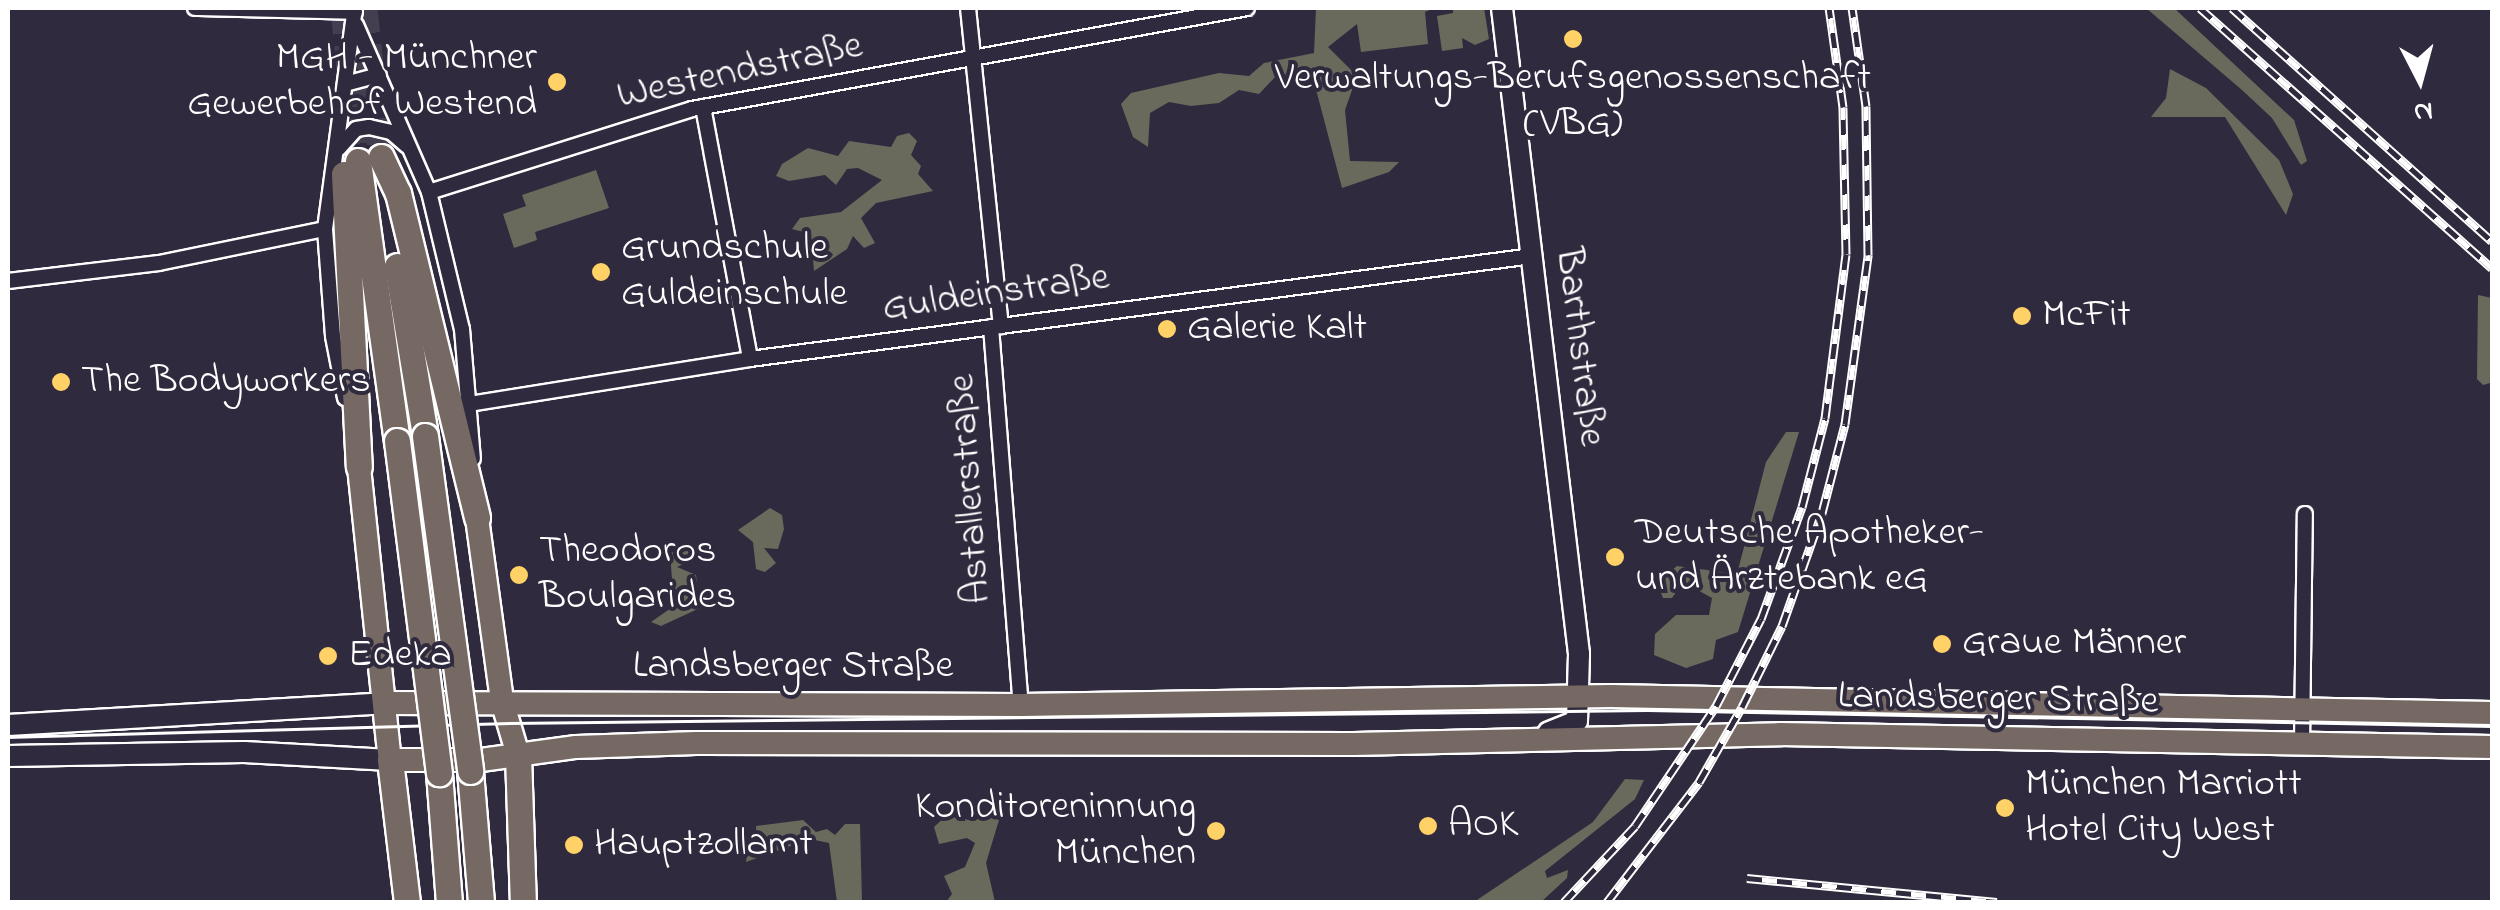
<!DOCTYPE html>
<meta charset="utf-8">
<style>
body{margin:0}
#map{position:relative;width:2500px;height:910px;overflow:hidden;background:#2f2a3d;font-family:"Indie Flower",sans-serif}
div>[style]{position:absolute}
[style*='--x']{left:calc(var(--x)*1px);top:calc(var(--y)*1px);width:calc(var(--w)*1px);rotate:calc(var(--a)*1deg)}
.green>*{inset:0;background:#696a5c}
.highway-tunnel>*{height:25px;margin-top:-12.5px;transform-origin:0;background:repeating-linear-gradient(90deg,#443f50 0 25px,transparent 0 37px)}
.roads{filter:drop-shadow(2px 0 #fff) drop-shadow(-2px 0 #fff) drop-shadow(0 2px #fff) drop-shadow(0 -2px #fff)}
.street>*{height:14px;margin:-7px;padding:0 7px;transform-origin:7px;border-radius:7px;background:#2f2a3d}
.secondary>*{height:20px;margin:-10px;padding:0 10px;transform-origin:10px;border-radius:10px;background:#2f2a3d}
.primary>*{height:22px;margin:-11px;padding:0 11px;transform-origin:11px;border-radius:11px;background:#766964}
.highway>*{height:25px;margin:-12.5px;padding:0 12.5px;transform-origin:12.5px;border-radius:12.5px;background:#766964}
.tram>*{height:2.5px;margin:-1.25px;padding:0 1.25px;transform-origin:1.25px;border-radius:1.25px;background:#fff}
.rail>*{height:9px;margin-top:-4.5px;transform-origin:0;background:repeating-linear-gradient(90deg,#2f2a3d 0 15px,#fff 0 30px);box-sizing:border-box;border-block:2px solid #fff}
.bridges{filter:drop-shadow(2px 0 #fff) drop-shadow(-2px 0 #fff) drop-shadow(0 2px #fff) drop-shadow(0 -2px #fff)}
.highway-bridge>*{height:25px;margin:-12.5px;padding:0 12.5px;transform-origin:12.5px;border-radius:12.5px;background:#766964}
.dots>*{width:28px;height:28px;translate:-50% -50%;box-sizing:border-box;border:5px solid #2f2a3d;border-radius:50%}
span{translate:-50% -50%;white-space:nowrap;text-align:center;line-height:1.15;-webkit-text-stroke:8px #2f2a3d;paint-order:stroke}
.poi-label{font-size:40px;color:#fff}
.right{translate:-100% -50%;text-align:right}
.left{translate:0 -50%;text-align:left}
.street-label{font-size:40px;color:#fff}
.frame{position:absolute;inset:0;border:10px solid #fff;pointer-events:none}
.north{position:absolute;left:2370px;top:30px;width:100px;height:100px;-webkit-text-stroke:8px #2f2a3d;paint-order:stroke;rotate:174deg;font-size:28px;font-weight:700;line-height:40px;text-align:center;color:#fff}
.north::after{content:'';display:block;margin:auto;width:35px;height:45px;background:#fff;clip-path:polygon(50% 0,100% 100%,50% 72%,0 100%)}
</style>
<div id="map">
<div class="green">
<div style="clip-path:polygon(1316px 8px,1434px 8px,1425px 12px,1428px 44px,1361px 52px,1357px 24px,1328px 47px,1357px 76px,1345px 110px,1350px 161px,1399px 162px,1389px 172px,1342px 188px,1313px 78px,1278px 74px,1259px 94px,1239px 90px,1219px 103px,1191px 106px,1169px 102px,1150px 113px,1148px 147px,1133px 137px,1121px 104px,1131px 93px,1219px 73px,1249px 76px,1264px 63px,1314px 53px)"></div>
<div style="clip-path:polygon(1453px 8px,1484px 8px,1489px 39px,1475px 45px,1462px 38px,1463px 48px,1442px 51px,1437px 16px,1453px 13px)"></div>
<div style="clip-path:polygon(2146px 8px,2174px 8px,2294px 120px,2307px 161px,2301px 165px,2272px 118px,2242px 90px)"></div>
<div style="clip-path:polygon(2170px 69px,2206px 88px,2279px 160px,2293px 194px,2286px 215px,2225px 117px,2151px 117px,2166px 98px)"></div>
<div style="clip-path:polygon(909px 133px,917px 141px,911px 155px,921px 166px,918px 174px,933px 191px,876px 203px,861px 218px,875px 243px,864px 248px,853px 236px,847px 249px,814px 271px,811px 234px,792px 229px,800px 218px,841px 212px,882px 180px,858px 168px,847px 169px,836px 185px,825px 175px,789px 181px,776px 176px,782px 164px,808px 148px,838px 156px,849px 141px,891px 147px,897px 136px)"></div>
<div style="clip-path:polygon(596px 170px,609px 208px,535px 232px,537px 240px,514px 248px,503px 214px,526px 206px,522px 195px)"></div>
<div style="clip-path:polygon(2478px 295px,2492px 298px,2490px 383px,2483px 385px,2477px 379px)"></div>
<div style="clip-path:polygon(1786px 432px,1799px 432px,1738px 632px,1716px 640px,1713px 659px,1686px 668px,1654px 655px,1655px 634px,1676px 615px,1709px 615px,1712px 598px,1683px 582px,1672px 598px,1663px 598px,1657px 582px,1677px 566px,1737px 574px,1766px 462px)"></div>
<div style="clip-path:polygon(770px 508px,782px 515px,784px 529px,778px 549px,764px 548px,776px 563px,765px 572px,756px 569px,753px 542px,738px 530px)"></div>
<div style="clip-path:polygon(696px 544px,699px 557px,677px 567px,696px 575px,700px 608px,661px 626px,651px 622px,674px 606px,670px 553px)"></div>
<div style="clip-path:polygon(1625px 779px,1644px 780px,1635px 799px,1545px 871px,1547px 878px,1568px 870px,1567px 878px,1541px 902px,1474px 902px,1593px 822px)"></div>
<div style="clip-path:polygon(985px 813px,999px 820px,986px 863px,995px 902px,946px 902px,952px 894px,944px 876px,965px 867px,975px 843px,967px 838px,939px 844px,934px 827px,946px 816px,975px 821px)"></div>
<div style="clip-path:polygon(803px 820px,816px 832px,827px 829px,835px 835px,845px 824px,860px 824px,862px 902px,837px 902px,829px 843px,810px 839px,746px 862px,748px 846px,757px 845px,756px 826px)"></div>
</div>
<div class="highway-tunnel">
<div style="--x:343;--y:8;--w:154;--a:84.4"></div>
<div style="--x:365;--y:8;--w:150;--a:83.9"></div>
</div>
<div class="roads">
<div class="street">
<div style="--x:195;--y:8;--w:160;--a:1.4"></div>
<div style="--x:968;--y:8;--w:320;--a:84.1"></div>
<div style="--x:356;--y:25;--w:182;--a:66.4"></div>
<div style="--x:429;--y:192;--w:141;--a:76.5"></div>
<div style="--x:462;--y:329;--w:130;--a:85.2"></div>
<div style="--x:345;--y:84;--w:35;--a:-15"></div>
<div style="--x:703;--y:107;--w:256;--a:79.4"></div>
<div style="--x:339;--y:148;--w:25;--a:-48"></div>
<div style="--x:356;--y:129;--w:13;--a:-9"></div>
<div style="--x:369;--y:127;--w:23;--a:13"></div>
<div style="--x:391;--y:132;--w:21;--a:41"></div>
<div style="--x:429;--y:192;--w:276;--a:-17.5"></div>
<div style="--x:692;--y:109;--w:564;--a:-10.31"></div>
<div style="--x:8;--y:281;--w:152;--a:-6.8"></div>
<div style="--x:159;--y:263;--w:169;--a:-11.6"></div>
<div style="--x:991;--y:327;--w:379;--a:85.5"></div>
<div style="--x:345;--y:398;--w:63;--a:-101"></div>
<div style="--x:333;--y:336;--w:107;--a:-94.3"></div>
<div style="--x:325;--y:229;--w:223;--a:-82.3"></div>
<div style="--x:469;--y:404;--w:285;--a:-9.1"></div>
<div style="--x:750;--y:359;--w:789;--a:-7.5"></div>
<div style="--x:2302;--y:745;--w:231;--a:-89.3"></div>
</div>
<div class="secondary">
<div style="--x:1502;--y:8;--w:651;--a:83.2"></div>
<div style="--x:1579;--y:654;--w:67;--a:91.7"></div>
<div style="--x:1577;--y:721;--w:31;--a:158"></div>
<div style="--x:8;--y:725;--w:377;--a:-3.3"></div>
<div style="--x:8;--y:756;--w:236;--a:-1"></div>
<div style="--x:244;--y:752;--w:146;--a:3.1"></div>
</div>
<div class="primary">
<div style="--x:359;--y:467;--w:295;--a:84"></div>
<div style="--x:390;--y:760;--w:91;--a:0"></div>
<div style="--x:481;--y:760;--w:96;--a:-7.8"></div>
<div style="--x:576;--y:747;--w:120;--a:-1.9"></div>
<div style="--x:696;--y:743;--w:658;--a:0.09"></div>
<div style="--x:1354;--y:744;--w:426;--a:-1.3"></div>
<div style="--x:1780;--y:734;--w:712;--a:1.05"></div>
<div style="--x:477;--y:518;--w:185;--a:82.2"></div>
<div style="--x:502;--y:701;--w:56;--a:73.5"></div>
<div style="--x:384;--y:703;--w:637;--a:0.18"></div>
<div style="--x:1021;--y:705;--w:590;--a:-0.87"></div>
<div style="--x:1611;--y:696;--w:881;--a:1.11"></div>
</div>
<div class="highway">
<div style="--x:381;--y:157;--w:40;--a:65"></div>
<div style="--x:398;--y:193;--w:334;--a:76.3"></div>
<div style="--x:358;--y:161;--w:283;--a:82.1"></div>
<div style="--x:344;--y:174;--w:293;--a:87.1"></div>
<div style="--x:397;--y:266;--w:172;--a:80.6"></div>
<div style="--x:518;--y:755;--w:147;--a:88.1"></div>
<div style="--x:390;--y:760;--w:143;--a:83.2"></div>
<div style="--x:470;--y:771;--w:131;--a:85.2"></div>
<div style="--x:439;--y:773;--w:129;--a:85.6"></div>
</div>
</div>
<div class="tram">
<div style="--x:8;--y:737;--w:501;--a:-1.6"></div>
<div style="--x:509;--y:723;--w:1138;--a:-0.65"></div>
<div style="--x:1647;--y:710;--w:845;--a:1.08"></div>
</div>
<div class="rail">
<div style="--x:2200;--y:8;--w:391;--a:41.7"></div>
<div style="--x:2232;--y:8;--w:349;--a:41.9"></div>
<div style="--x:1747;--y:878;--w:251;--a:5.5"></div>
<div style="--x:1564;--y:902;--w:104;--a:-46.9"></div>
<div style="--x:1635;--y:826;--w:145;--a:-56"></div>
<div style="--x:1716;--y:706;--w:98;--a:-62.7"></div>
<div style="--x:1761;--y:619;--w:119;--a:-69.9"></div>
<div style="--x:1802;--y:507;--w:92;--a:-75.5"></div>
<div style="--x:1825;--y:418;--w:165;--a:-82.7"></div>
<div style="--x:1846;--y:254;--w:147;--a:-91.2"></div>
<div style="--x:1843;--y:107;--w:100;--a:-98"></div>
<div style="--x:1607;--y:902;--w:151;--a:-52.5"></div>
<div style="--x:1699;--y:782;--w:86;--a:-60.2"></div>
<div style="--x:1742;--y:707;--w:90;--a:-63.7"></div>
<div style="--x:1782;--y:626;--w:120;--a:-70.5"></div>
<div style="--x:1822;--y:513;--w:92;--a:-75.5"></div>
<div style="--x:1845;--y:424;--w:171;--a:-82.2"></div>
<div style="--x:1868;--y:255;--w:149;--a:-90.8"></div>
<div style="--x:1866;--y:106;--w:99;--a:-98.1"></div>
</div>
<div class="bridges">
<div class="highway-bridge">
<div style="--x:425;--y:436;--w:338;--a:82.3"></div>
<div style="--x:397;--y:441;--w:335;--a:82.8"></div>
</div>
</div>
<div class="dots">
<div style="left:1573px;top:39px;background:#ffd166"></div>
<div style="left:557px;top:82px;background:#ffd166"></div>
<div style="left:601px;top:272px;background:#ffd166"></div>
<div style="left:2022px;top:316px;background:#ffd166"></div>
<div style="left:1167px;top:329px;background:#ffd166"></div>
<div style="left:61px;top:382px;background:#ffd166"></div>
<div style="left:1615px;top:557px;background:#ffd166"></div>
<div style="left:519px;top:575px;background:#ffd166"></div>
<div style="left:1942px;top:644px;background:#ffd166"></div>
<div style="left:328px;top:656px;background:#ffd166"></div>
<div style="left:2005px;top:808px;background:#ffd166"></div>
<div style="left:1428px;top:826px;background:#ffd166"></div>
<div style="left:1216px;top:831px;background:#ffd166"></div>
<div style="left:574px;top:845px;background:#ffd166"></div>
</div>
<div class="poi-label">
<span class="right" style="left:537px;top:82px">MGH - Münchner<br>Gewerbehof Westend</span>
<span style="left:1573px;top:102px">Verwaltungs-Berufsgenossenschaft<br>(VBG)</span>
<span class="left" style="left:621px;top:272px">Grundschule<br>Guldeinschule</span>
<span class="left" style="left:2042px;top:316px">McFit</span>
<span class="left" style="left:1187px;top:329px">Galerie Kalt</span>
<span class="left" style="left:81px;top:382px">The Bodyworkers</span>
<span class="left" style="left:1635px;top:557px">Deutsche Apotheker-<br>und Ärztebank eG</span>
<span class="left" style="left:539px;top:575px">Theodoros<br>Boulgarides</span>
<span class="left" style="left:1962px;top:644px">Graue Männer</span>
<span class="left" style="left:348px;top:656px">Edeka</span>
<span class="left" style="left:2025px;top:808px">München Marriott<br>Hotel City West</span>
<span class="right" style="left:1196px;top:831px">Konditoreninnung<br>München</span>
<span class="left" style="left:1448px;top:826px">AOK</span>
<span class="left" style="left:594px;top:845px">Hauptzollamt</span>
</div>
<div class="street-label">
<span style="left:740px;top:72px;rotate:-12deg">Westendstraße</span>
<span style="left:996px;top:294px;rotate:-8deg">Guldeinstraße</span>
<span style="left:1579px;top:347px;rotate:83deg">Barthstraße</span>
<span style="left:971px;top:489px;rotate:-94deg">Astallerstraße</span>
<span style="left:793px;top:667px">Landsberger Straße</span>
<span style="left:1998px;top:700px;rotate:1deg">Landsberger Straße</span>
</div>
<div class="frame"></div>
<div class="north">N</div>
</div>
